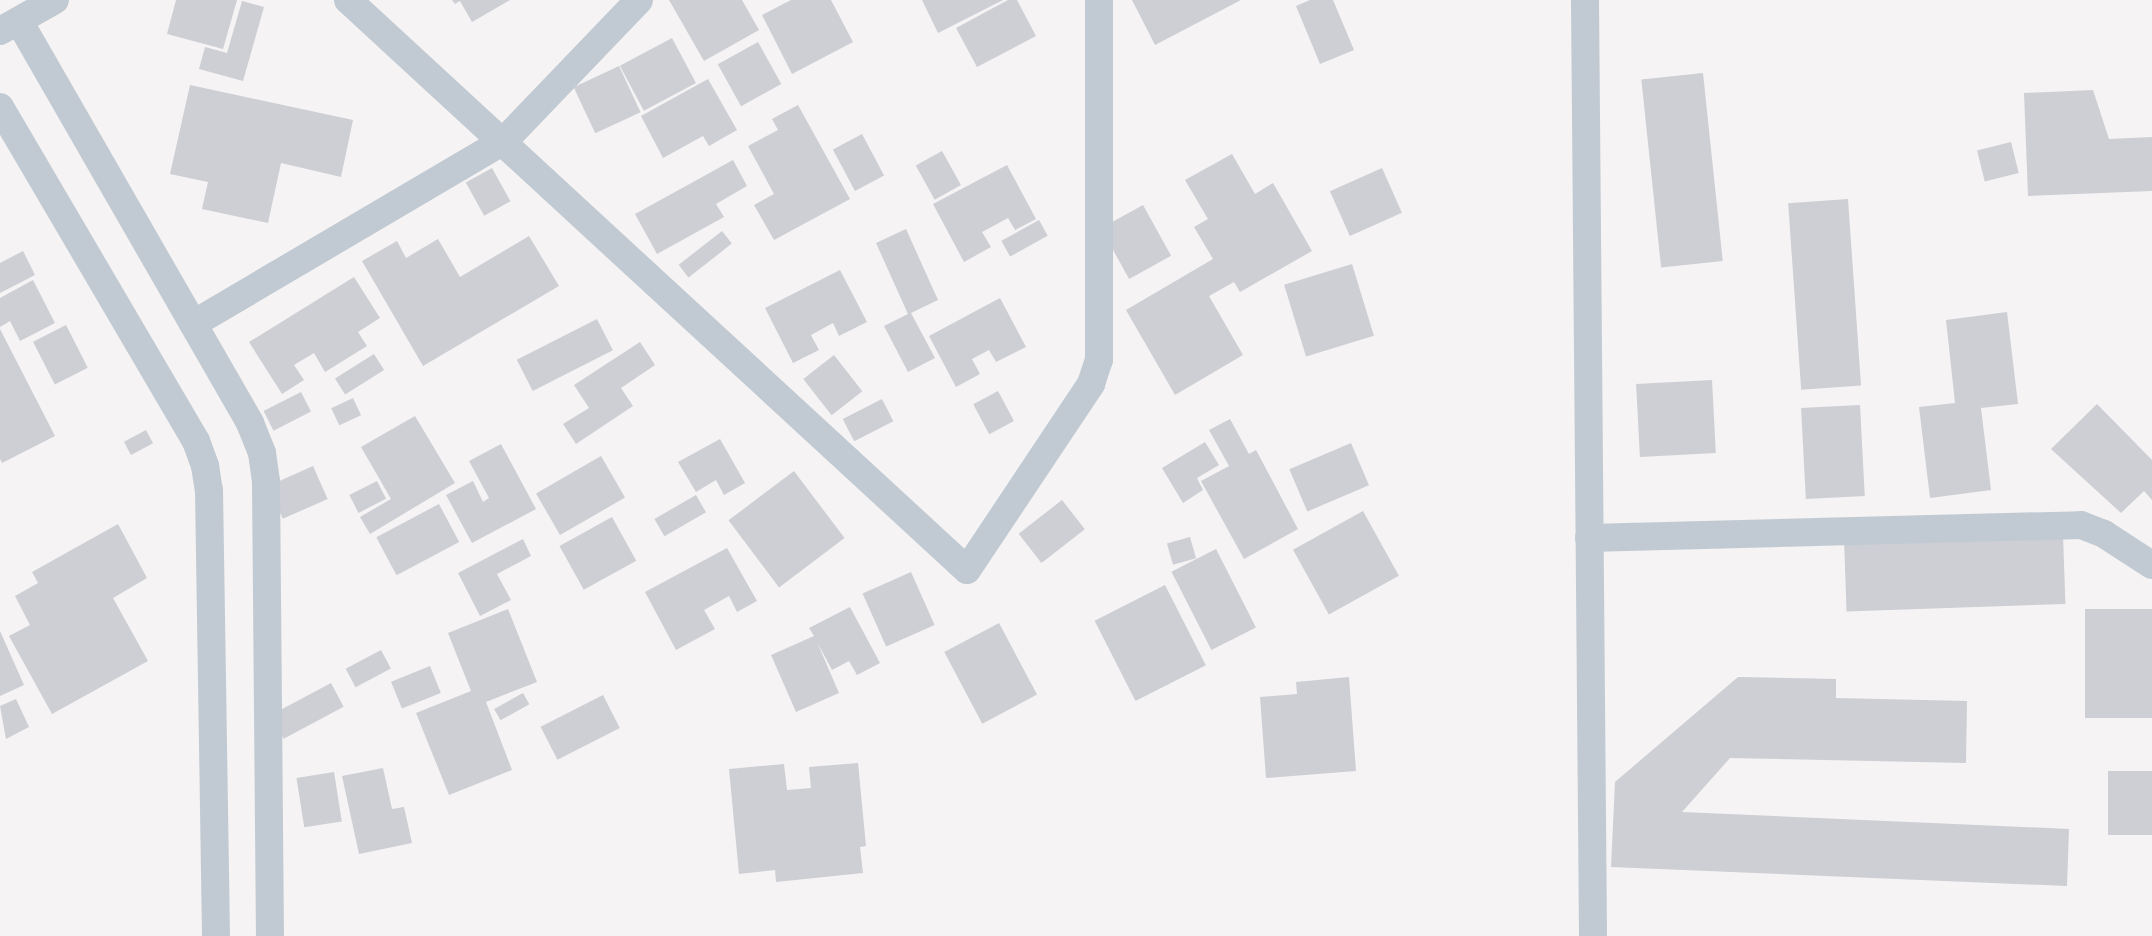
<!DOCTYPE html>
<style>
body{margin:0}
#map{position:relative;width:2152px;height:936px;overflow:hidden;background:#f5f3f3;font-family:"Roboto Condensed",sans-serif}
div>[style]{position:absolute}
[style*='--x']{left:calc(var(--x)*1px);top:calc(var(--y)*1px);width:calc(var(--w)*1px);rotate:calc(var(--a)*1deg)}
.building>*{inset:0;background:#cdcfd5;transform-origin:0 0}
.minor>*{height:28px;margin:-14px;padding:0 14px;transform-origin:14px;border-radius:14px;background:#c1cad2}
span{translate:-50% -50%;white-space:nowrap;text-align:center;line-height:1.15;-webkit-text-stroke:5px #fff;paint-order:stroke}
</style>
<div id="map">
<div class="building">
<div style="clip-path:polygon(176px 0,237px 0,223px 49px,167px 34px)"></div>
<div style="clip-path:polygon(452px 0,510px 0,472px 22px,460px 1px,455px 4px)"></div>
<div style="clip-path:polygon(669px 0,742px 0,759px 30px,704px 61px)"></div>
<div style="clip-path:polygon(791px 0,831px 0,853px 42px,792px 74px,762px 15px)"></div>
<div style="clip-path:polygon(922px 0,1003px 0,938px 33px)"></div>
<div style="clip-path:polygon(1008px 0,1017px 0,1036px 36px,977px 67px,956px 28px)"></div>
<div style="clip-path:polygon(1132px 0,1241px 0,1155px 45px)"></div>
<div style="clip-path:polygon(1310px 0,1333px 0,1354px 50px,1320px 64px,1296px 6px)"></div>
<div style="clip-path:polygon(242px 1px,264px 7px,243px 81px,199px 69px,205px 47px,227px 53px)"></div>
<div style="left:672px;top:38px;width:51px;height:59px;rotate:62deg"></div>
<div style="left:758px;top:42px;width:48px;height:46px;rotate:61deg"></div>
<div style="left:619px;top:66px;width:51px;height:50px;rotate:65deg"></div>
<div style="left:1703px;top:73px;width:189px;height:62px;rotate:84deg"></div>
<div style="clip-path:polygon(708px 79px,737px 130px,709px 146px,703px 136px,663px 158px,641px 116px)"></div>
<div style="clip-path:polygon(190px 85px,353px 120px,341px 177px,281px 163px,268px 223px,202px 209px,208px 182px,170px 174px)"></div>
<div style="clip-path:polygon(2093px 90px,2109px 139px,2152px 137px,2152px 191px,2028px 196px,2024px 93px)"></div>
<div style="clip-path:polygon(798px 105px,850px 199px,774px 240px,754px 205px,774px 194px,748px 146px,778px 130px,772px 119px)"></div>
<div style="left:862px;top:134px;width:47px;height:33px;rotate:62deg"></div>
<div style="left:2011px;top:142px;width:32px;height:35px;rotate:76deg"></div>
<div style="left:942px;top:151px;width:39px;height:30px;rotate:61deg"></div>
<div style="clip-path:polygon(1232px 154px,1255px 194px,1273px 183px,1312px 251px,1240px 292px,1234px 282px,1209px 296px,1243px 355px,1175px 395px,1126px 310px,1213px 259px,1194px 227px,1208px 219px,1185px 180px)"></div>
<div style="clip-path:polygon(733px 160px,747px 186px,716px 204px,724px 217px,657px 254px,635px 214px)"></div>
<div style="clip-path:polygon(1007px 165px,1036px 219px,1015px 230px,1008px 218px,982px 232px,991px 247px,964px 262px,933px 204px)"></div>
<div style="left:492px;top:168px;width:38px;height:30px;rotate:61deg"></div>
<div style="left:1382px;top:168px;width:49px;height:57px;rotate:66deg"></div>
<div style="left:1848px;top:199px;width:187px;height:60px;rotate:86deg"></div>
<div style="left:1143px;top:205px;width:58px;height:48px;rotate:61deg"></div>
<div style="left:1039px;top:220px;width:18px;height:43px;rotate:61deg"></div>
<div style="clip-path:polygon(906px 229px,938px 300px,911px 313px,935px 358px,908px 372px,884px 326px,908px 314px,876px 243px)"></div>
<div style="left:722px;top:231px;width:16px;height:55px;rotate:52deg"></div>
<div style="clip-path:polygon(529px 236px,559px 286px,423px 366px,362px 261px,397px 241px,406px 258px,438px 239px,460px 277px)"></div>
<div style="clip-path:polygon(23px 251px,35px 275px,0 293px,0 263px)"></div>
<div style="left:1352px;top:264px;width:75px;height:71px;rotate:73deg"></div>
<div style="clip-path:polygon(840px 270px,867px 322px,839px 336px,833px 323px,811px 335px,819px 350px,793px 363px,765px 308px)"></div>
<div style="clip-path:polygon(354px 277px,380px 318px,358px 332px,367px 346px,325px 372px,314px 353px,294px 365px,304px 380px,282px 394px,249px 342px)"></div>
<div style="clip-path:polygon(33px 280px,55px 323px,20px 341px,10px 321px,0 327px,0 298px)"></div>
<div style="clip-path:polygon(1000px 298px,1026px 347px,996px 362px,989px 350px,972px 359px,980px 374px,956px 387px,929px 336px)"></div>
<div style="clip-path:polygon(2007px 312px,2018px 404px,1981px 408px,1991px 490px,1930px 498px,1919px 407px,1955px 403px,1946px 320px)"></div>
<div style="left:597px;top:319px;width:35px;height:90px;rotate:63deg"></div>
<div style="left:66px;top:325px;width:48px;height:37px;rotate:63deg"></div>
<div style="clip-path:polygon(0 329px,55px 436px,2px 463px,0 459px)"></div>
<div style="clip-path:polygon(640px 342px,655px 365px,621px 388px,633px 406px,576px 444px,563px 424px,589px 408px,574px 385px)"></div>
<div style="left:374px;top:354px;width:19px;height:46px;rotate:58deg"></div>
<div style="left:834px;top:355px;width:46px;height:39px;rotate:52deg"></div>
<div style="left:1712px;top:380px;width:73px;height:76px;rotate:87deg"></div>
<div style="left:998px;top:391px;width:34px;height:28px;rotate:62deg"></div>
<div style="left:301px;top:392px;width:22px;height:42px;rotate:63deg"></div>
<div style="left:353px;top:398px;width:19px;height:24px;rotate:65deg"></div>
<div style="left:882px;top:399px;width:25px;height:44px;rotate:63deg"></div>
<div style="clip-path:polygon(2097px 404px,2152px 460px,2152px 500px,2144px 491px,2121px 513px,2051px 449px)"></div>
<div style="left:1860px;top:405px;width:91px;height:59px;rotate:87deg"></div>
<div style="clip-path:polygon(415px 416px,455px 483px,370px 534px,360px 517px,391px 499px,361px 447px)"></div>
<div style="clip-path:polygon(1230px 419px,1249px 454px,1256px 450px,1298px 529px,1244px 559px,1201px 481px,1229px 466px,1209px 430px)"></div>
<div style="left:146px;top:430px;width:15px;height:25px;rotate:62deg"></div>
<div style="clip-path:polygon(720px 439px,745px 483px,724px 495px,716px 480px,696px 492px,678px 462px)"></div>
<div style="clip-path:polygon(1205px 442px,1219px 465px,1197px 478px,1203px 490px,1183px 503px,1162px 468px)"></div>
<div style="left:1351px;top:443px;width:46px;height:67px;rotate:67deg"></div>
<div style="clip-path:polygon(501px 444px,536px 509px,472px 543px,446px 495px,473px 481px,483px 502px,489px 498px,469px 461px)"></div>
<div style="left:601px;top:456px;width:48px;height:75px;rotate:60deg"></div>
<div style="left:313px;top:466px;width:36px;height:49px;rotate:66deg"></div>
<div style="left:794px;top:471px;width:84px;height:82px;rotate:53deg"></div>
<div style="left:377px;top:481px;width:20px;height:31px;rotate:63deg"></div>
<div style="left:696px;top:495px;width:20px;height:48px;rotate:60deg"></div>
<div style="left:1062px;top:500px;width:37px;height:55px;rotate:52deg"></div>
<div style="left:439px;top:504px;width:43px;height:71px;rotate:62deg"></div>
<div style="left:1363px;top:511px;width:74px;height:80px;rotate:61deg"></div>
<div style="left:612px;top:517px;width:50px;height:60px;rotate:61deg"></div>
<div style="clip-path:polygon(118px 524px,147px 578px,113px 598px,148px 661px,52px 714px,9px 636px,30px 625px,15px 596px,38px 583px,32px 572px)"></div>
<div style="left:2063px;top:535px;width:69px;height:219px;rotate:88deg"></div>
<div style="left:1190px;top:537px;width:22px;height:24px;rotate:74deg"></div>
<div style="clip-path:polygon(523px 539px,531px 556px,497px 574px,511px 600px,480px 616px,458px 573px)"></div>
<div style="clip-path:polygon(727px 548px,757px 601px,737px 612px,729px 596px,704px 610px,715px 629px,676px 650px,645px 592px)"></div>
<div style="left:1216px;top:549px;width:88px;height:50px;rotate:63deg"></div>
<div style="left:911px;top:572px;width:58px;height:53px;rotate:66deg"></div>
<div style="left:1165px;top:585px;width:90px;height:79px;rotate:63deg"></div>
<div style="clip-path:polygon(850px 607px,880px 663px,857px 675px,849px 661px,832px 670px,817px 642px,839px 693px,796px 712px,771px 655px,814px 636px,809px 628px)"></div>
<div style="clip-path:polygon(508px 609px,537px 682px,486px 702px,512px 770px,449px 795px,416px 713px,471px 691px,448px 633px)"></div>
<div style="left:2152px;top:609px;width:109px;height:67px;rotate:90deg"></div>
<div style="left:999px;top:623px;width:81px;height:62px;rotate:62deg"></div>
<div style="clip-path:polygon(0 631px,24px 685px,0 696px)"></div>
<div style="left:381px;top:650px;width:21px;height:40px;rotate:62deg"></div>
<div style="left:430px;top:666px;width:29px;height:42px;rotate:68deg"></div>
<div style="clip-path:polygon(1349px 677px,1356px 771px,1266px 778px,1260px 697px,1297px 694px,1296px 682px)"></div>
<div style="clip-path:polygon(1738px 677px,1836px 679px,1836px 698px,1967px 701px,1966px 763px,1730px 758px,1682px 812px,2069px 829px,2067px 886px,1611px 867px,1615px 782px)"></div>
<div style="left:331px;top:683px;width:27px;height:68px;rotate:62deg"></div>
<div style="left:523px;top:693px;width:13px;height:33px;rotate:61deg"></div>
<div style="left:603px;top:695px;width:37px;height:70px;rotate:63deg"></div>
<div style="clip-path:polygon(16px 699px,29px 727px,6px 739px,0 706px)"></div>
<div style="clip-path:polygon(858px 763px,866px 846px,860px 847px,863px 873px,776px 882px,775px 870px,739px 874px,729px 769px,784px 764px,787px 790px,811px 788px,809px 767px)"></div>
<div style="clip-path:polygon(383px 768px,392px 809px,404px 807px,412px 843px,359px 854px,342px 776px)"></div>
<div style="left:2152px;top:771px;width:64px;height:44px;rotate:90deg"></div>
<div style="left:334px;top:772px;width:50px;height:38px;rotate:81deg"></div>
</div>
<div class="minor">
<div style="--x:348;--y:0;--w:841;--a:42.64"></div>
<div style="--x:967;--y:570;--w:224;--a:-56.3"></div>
<div style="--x:1091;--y:384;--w:25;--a:-72"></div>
<div style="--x:1099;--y:360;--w:360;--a:-90"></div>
<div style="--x:1585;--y:0;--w:936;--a:89.51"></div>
<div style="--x:19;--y:21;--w:464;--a:60.1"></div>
<div style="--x:250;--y:423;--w:32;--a:68"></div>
<div style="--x:262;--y:453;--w:28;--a:82"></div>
<div style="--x:266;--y:481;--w:455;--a:89.5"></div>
<div style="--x:0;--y:31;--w:63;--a:-29.4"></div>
<div style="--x:0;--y:107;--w:387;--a:59.6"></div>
<div style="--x:196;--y:441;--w:27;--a:70"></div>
<div style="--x:205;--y:466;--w:24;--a:81"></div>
<div style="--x:209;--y:490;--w:446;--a:89.1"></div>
<div style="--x:193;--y:324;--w:361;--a:-30.5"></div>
<div style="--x:504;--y:141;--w:195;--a:-46.2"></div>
<div style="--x:1589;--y:538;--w:492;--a:-1.5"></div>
<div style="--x:2081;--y:525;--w:25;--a:21"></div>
<div style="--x:2104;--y:534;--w:57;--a:32.9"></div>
</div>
</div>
